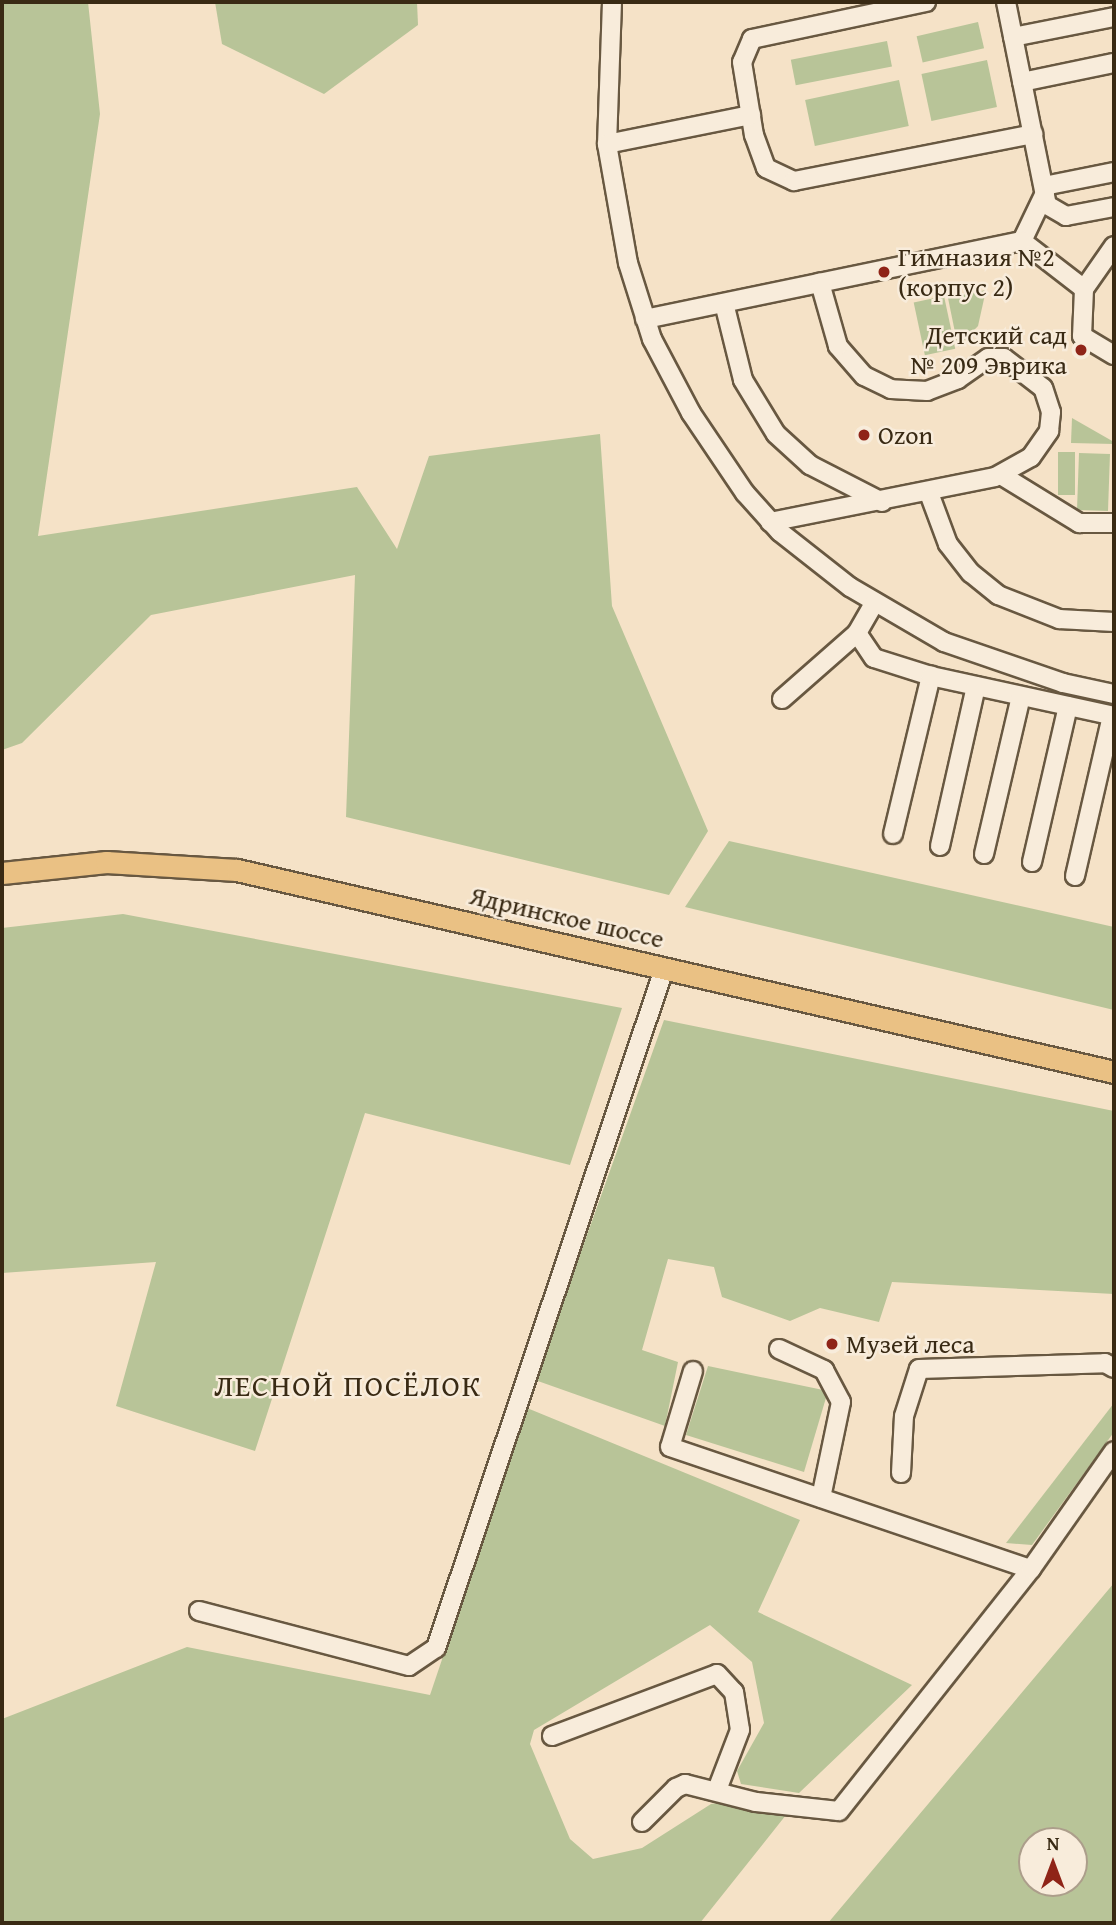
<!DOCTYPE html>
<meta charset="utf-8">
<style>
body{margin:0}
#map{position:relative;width:1116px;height:1925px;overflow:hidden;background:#f5e2c7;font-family:"Gentium Book Plus",serif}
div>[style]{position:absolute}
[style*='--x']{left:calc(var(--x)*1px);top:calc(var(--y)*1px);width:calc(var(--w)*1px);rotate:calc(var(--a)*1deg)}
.green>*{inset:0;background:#b8c498;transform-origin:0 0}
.roads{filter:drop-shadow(2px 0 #685841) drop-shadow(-2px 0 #685841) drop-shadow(0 2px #685841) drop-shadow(0 -2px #685841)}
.minor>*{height:18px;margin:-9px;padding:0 9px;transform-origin:9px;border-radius:9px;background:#f8ecdb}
.major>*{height:21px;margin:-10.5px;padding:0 10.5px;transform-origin:10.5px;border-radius:10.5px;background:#eac184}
.dots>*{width:19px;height:19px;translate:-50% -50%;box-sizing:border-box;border:4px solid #f8ecdb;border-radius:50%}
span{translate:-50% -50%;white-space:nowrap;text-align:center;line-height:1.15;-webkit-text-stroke:5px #f8ecdb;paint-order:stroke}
.poi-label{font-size:26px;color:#392a14}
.left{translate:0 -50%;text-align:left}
.right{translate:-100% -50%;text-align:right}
.street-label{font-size:26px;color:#392a14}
.quarter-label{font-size:30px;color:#392a14;letter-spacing:2px}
.frame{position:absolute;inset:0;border:4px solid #392a14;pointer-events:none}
.north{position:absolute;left:1018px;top:1827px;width:70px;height:70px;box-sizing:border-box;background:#f8ecdb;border:2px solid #ac9e8b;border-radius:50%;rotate:0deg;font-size:19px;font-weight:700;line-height:28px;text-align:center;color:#392a14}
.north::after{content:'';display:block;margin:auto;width:24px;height:32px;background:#8f2418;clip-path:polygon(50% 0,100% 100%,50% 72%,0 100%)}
</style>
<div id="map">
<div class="green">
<div style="clip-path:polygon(2px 2px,88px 2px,100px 114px,38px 536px,357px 487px,397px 549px,429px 456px,600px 434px,612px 606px,708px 831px,669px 895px,346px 817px,355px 575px,151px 615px,22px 743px,2px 750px)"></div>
<div style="clip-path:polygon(215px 2px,417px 2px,418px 25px,324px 94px,222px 44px)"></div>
<div style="left:978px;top:22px;width:27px;height:63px;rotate:77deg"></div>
<div style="left:887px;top:41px;width:26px;height:98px;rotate:79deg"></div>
<div style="left:987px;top:60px;width:48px;height:67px;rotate:78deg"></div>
<div style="left:899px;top:80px;width:47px;height:96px;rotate:78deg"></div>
<div style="clip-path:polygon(986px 290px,978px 326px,958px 347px,948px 298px)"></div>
<div style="left:944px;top:296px;width:54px;height:31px;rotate:78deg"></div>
<div style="clip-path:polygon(1072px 418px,1114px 442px,1114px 444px,1071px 443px)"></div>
<div style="left:1058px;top:452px;width:17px;height:43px"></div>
<div style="left:1079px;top:453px;width:31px;height:57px;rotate:2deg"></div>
<div style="clip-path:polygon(729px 841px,1114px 927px,1114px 1010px,685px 907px)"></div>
<div style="clip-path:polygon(123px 914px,622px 1008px,570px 1165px,365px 1113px,255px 1451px,116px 1406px,156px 1262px,2px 1273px,2px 928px)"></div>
<div style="clip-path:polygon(664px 1020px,1114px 1111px,1114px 1294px,892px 1282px,879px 1322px,820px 1308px,790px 1321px,722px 1297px,714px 1267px,668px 1259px,642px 1350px,678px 1362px,665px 1426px,535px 1380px)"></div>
<div style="clip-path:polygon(708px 1366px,828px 1391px,804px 1472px,686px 1435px)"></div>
<div style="clip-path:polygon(1114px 1403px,1114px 1432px,1032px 1545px,1006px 1543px)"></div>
<div style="clip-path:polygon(527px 1408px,800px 1520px,758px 1612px,912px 1685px,799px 1793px,741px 1784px,737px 1771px,764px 1723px,752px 1662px,710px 1625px,534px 1730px,530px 1744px,570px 1839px,593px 1859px,642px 1848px,711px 1804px,740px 1800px,786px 1815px,700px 1923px,2px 1923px,2px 1719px,187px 1647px,430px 1695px)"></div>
<div style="clip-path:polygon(evenodd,1114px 1583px,1114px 1923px,828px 1923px,1114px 1583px,1032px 1841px,1074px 1841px,1074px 1883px,1032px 1883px,1032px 1841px)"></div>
</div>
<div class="roads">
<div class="minor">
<div style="--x:612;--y:2;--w:142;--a:92"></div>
<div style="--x:607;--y:144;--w:121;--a:80"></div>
<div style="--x:628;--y:263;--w:80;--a:72.5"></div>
<div style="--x:652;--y:339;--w:84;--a:62.2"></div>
<div style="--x:691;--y:413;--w:97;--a:56"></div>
<div style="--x:745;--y:493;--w:52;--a:48.1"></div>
<div style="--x:780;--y:532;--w:89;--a:38.2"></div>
<div style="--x:850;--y:587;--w:109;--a:30.3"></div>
<div style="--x:944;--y:642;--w:126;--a:19"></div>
<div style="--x:1063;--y:683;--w:52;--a:12.2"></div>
<div style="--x:926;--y:2;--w:178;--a:168"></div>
<div style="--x:752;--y:39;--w:25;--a:113"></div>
<div style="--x:742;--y:62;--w:74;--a:80.7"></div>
<div style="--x:754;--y:135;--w:35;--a:70"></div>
<div style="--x:766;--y:168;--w:31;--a:25"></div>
<div style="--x:794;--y:181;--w:244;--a:-11.1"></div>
<div style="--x:1006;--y:2;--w:207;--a:78.6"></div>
<div style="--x:1047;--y:205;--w:22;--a:30"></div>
<div style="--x:1066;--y:216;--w:49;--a:-10.6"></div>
<div style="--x:1013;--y:37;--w:103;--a:-11.2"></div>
<div style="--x:1022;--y:82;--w:94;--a:-11.7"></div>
<div style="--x:607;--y:144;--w:147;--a:-11.4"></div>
<div style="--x:1044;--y:186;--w:71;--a:-11.3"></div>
<div style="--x:1022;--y:241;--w:78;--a:37.7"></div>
<div style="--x:1022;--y:241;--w:53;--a:-64.4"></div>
<div style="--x:1114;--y:246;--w:52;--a:124.9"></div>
<div style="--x:1084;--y:289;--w:47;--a:92.4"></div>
<div style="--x:1082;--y:336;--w:37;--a:31"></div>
<div style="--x:724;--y:303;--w:79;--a:76.1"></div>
<div style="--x:743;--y:380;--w:63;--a:58.6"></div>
<div style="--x:776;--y:434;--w:46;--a:42.4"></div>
<div style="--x:810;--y:465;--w:81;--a:27.2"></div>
<div style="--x:645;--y:319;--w:385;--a:-11.7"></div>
<div style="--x:1001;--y:475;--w:92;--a:31.6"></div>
<div style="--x:1079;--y:523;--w:35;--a:0"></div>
<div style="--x:929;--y:493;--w:54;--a:69.6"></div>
<div style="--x:948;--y:544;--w:37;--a:52"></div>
<div style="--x:971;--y:573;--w:35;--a:39"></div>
<div style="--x:998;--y:595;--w:66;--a:21.5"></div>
<div style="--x:1059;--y:619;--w:55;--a:3.1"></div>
<div style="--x:770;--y:522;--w:229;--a:-11.3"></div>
<div style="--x:995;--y:477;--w:41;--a:-29.1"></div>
<div style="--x:1031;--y:457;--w:32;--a:-55"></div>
<div style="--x:1049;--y:431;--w:19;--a:-84"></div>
<div style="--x:1051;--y:412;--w:25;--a:-108"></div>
<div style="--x:1043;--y:388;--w:49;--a:-142.4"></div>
<div style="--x:1004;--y:358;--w:16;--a:180"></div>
<div style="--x:988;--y:358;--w:37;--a:145"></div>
<div style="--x:958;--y:379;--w:33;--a:159"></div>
<div style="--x:927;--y:391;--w:36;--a:-177"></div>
<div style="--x:891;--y:389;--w:30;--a:-154"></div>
<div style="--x:864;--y:376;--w:40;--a:-131"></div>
<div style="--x:838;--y:346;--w:66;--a:-105.9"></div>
<div style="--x:857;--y:633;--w:30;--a:56"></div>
<div style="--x:874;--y:658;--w:60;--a:17.5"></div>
<div style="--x:782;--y:699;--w:100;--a:-41.3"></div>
<div style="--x:857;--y:633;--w:34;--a:-60"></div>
<div style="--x:893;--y:834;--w:163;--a:-76.5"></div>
<div style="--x:931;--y:676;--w:187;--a:12.3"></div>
<div style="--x:940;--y:846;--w:164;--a:-77.3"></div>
<div style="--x:984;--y:854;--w:162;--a:-76.8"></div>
<div style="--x:1032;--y:862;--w:160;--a:-77"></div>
<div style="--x:1075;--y:876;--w:164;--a:-77"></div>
<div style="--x:779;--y:1349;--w:50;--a:25"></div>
<div style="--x:824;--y:1370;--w:36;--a:62"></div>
<div style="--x:841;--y:1402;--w:98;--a:101.8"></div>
<div style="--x:693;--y:1371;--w:79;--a:106.8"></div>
<div style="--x:670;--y:1447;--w:381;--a:18.7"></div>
<div style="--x:901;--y:1473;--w:57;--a:-87"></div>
<div style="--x:904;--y:1416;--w:49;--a:-72.3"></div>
<div style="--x:919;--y:1369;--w:186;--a:-1.8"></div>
<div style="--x:1105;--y:1363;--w:10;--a:29"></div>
<div style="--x:199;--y:1611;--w:217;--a:14.7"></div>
<div style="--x:409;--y:1666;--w:32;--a:-34"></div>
<div style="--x:436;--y:1648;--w:716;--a:-71.44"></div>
<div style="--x:552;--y:1736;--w:176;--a:-20.6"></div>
<div style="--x:717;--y:1674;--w:25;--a:47"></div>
<div style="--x:734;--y:1692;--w:38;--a:81"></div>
<div style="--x:740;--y:1730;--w:64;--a:111"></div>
<div style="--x:642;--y:1822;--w:48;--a:-45"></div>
<div style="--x:676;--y:1788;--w:10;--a:-24"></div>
<div style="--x:685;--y:1784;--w:73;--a:14.2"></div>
<div style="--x:756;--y:1802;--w:83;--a:6.2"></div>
<div style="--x:839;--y:1811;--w:309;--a:-51.6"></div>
<div style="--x:1031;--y:1569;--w:144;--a:-54.9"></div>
</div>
<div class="major">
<div style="--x:2;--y:873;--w:105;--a:-6"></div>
<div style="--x:106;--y:862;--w:131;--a:3.5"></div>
<div style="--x:237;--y:870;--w:900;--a:12.97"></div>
</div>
</div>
<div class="dots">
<div style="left:884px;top:272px;background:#8f2418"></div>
<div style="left:1081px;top:350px;background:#8f2418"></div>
<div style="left:864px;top:435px;background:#8f2418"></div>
<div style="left:832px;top:1344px;background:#8f2418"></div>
</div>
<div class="poi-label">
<span class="left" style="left:898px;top:272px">Гимназия №2<br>(корпус 2)</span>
<span class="right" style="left:1067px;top:350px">Детский сад<br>№ 209 Эврика</span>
<span class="left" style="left:878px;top:435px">Ozon</span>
<span class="left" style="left:846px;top:1344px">Музей леса</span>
</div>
<div class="street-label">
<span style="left:567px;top:917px;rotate:13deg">Ядринское шоссе</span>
</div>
<div class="quarter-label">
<span style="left:348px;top:1385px">ЛЕСНОЙ ПОСЁЛОК</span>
</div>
<div class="frame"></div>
<div class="north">N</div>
</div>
